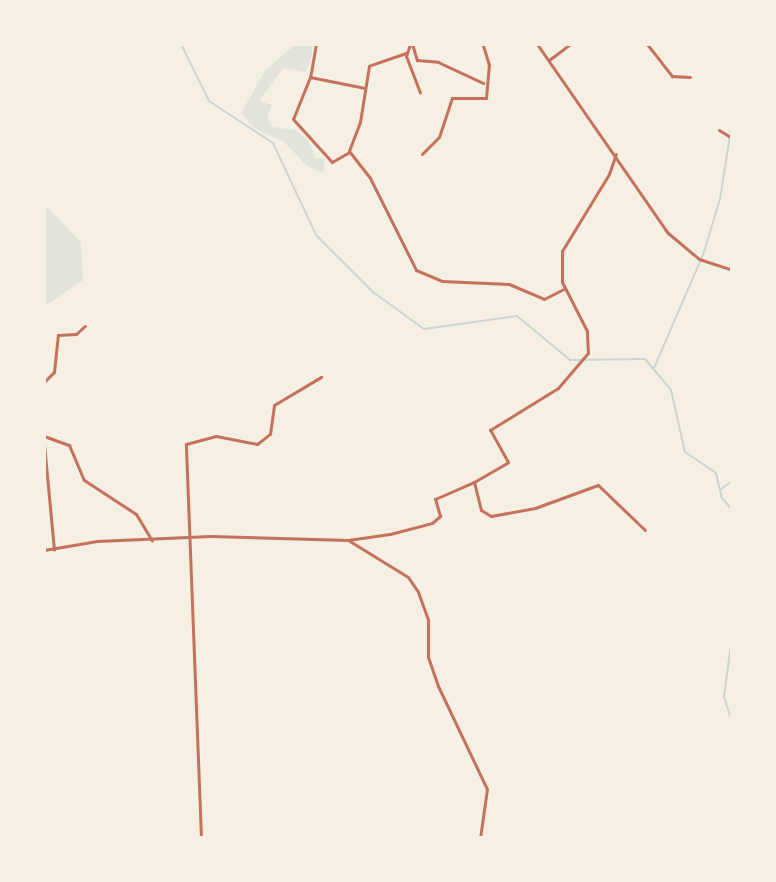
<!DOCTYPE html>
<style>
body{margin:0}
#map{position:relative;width:776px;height:882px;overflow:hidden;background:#f6efe4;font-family:Literata,serif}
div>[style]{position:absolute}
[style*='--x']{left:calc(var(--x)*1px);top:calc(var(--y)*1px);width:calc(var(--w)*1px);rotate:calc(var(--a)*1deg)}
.green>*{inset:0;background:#e2e4dc}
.stream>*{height:2px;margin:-1px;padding:0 1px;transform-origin:1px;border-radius:1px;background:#c9d6d2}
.minor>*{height:3px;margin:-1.5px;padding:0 1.5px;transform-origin:1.5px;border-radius:1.5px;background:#c5725c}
span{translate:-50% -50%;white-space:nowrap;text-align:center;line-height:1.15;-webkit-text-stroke:6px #f6efe4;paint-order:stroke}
.frame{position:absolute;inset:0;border:46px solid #f6efe4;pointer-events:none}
</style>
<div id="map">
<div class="green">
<div style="clip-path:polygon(295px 44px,313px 44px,310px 64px,305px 72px,283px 68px,259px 101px,272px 105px,267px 117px,272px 127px,295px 130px,308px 140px,315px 158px,325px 159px,323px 173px,307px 166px,284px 142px,254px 128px,241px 113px,265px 71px)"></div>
<div style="clip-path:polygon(44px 204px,81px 242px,83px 280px,44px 307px)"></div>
</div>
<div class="stream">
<div style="--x:181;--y:44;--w:64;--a:63.8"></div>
<div style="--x:209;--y:101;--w:77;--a:33.3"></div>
<div style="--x:273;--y:143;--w:102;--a:64.9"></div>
<div style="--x:316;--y:235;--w:81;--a:45"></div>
<div style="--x:373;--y:292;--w:63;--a:36"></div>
<div style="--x:424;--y:329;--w:94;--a:-8"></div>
<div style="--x:517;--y:316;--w:69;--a:39.7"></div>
<div style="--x:570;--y:360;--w:75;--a:-0.8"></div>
<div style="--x:645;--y:359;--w:40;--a:50"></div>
<div style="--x:671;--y:390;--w:64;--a:77.3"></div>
<div style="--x:685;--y:452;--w:37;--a:34"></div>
<div style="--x:716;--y:473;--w:26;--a:77"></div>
<div style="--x:722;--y:498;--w:16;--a:50"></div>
<div style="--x:654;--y:368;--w:123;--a:-66.6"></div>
<div style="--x:703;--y:255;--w:59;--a:-73.1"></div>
<div style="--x:720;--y:199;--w:77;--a:-81"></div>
<div style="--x:720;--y:490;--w:15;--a:-37"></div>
<div style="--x:732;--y:637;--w:61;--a:97.6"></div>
<div style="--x:724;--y:697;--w:26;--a:72"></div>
<div style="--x:616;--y:838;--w:61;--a:0"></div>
<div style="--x:731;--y:838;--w:1;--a:0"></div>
</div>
<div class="minor">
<div style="--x:316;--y:44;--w:34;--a:100"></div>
<div style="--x:310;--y:77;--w:45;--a:112"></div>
<div style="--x:293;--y:119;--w:58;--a:47.8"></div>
<div style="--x:332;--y:162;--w:20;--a:-30"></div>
<div style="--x:410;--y:44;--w:13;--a:108"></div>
<div style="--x:406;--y:56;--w:39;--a:69"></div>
<div style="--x:412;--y:44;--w:17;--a:73"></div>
<div style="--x:417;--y:60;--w:21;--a:5"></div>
<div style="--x:438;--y:62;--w:50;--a:25"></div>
<div style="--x:537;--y:44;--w:230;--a:55.3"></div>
<div style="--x:668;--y:233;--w:40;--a:40"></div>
<div style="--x:699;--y:259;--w:35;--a:18"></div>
<div style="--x:647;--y:44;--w:41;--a:52"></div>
<div style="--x:672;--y:76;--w:18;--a:3"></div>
<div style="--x:406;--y:53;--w:39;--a:161"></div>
<div style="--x:369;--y:66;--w:57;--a:99.1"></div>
<div style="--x:360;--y:122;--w:31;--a:111"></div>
<div style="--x:349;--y:151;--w:34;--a:52"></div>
<div style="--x:370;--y:178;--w:103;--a:63.4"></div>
<div style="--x:416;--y:270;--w:28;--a:23"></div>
<div style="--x:442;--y:281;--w:67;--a:2.6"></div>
<div style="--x:509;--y:284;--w:38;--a:23"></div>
<div style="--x:544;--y:299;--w:22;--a:-27"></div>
<div style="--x:549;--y:60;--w:26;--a:-37"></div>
<div style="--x:310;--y:77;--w:56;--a:11.3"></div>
<div style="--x:719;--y:130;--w:15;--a:32"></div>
<div style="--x:422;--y:154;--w:24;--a:-45"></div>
<div style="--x:439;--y:137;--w:41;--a:-71.6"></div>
<div style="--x:452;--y:98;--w:34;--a:0"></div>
<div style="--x:486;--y:98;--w:33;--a:-85"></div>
<div style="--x:489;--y:65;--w:21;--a:-107"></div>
<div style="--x:44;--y:382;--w:14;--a:-45"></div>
<div style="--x:54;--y:372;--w:37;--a:-84"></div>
<div style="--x:58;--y:335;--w:18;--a:-3"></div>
<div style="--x:76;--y:334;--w:12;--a:-42"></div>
<div style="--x:44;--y:436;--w:27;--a:20"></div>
<div style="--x:69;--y:445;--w:38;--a:67"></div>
<div style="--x:84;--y:480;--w:62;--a:33.2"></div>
<div style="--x:136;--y:514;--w:31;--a:59"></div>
<div style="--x:44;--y:444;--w:106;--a:84.6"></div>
<div style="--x:474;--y:482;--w:39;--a:-30"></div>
<div style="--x:508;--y:462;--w:37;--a:-119"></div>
<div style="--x:490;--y:430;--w:80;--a:-31.7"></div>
<div style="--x:558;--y:388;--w:46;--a:-49.4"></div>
<div style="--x:588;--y:353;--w:22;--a:-93"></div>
<div style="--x:587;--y:331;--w:55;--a:-117"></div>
<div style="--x:562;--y:282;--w:31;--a:-90"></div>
<div style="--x:562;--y:251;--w:90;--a:-58.6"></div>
<div style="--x:609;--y:174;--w:21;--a:-71"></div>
<div style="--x:348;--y:540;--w:70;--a:31.7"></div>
<div style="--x:408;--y:577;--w:18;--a:56"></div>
<div style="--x:418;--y:592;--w:30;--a:70"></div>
<div style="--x:428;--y:620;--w:37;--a:90"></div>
<div style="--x:428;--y:657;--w:31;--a:71"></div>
<div style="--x:438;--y:686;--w:114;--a:64.6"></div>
<div style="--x:487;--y:789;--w:49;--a:98.1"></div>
<div style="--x:44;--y:550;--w:54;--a:-9.6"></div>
<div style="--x:97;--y:541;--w:113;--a:-2.5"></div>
<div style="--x:210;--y:536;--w:138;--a:1.7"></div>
<div style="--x:348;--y:540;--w:42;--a:-8.1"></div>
<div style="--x:390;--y:534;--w:43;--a:-14.7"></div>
<div style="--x:432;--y:523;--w:11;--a:-41"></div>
<div style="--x:440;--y:516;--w:18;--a:-106"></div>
<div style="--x:435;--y:499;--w:43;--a:-23.6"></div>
<div style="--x:474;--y:482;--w:29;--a:76"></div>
<div style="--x:481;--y:510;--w:12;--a:31"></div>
<div style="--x:491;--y:516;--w:45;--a:-10.3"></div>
<div style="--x:535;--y:508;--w:67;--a:-20.1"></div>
<div style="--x:598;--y:485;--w:65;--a:43.8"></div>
<div style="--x:201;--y:838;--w:394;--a:-92.2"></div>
<div style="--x:186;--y:444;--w:31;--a:-15"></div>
<div style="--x:216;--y:436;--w:42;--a:11"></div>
<div style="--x:257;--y:444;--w:16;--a:-38"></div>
<div style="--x:270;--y:434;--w:29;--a:-82"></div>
<div style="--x:274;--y:405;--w:55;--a:-30.8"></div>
</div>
<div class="frame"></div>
</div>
